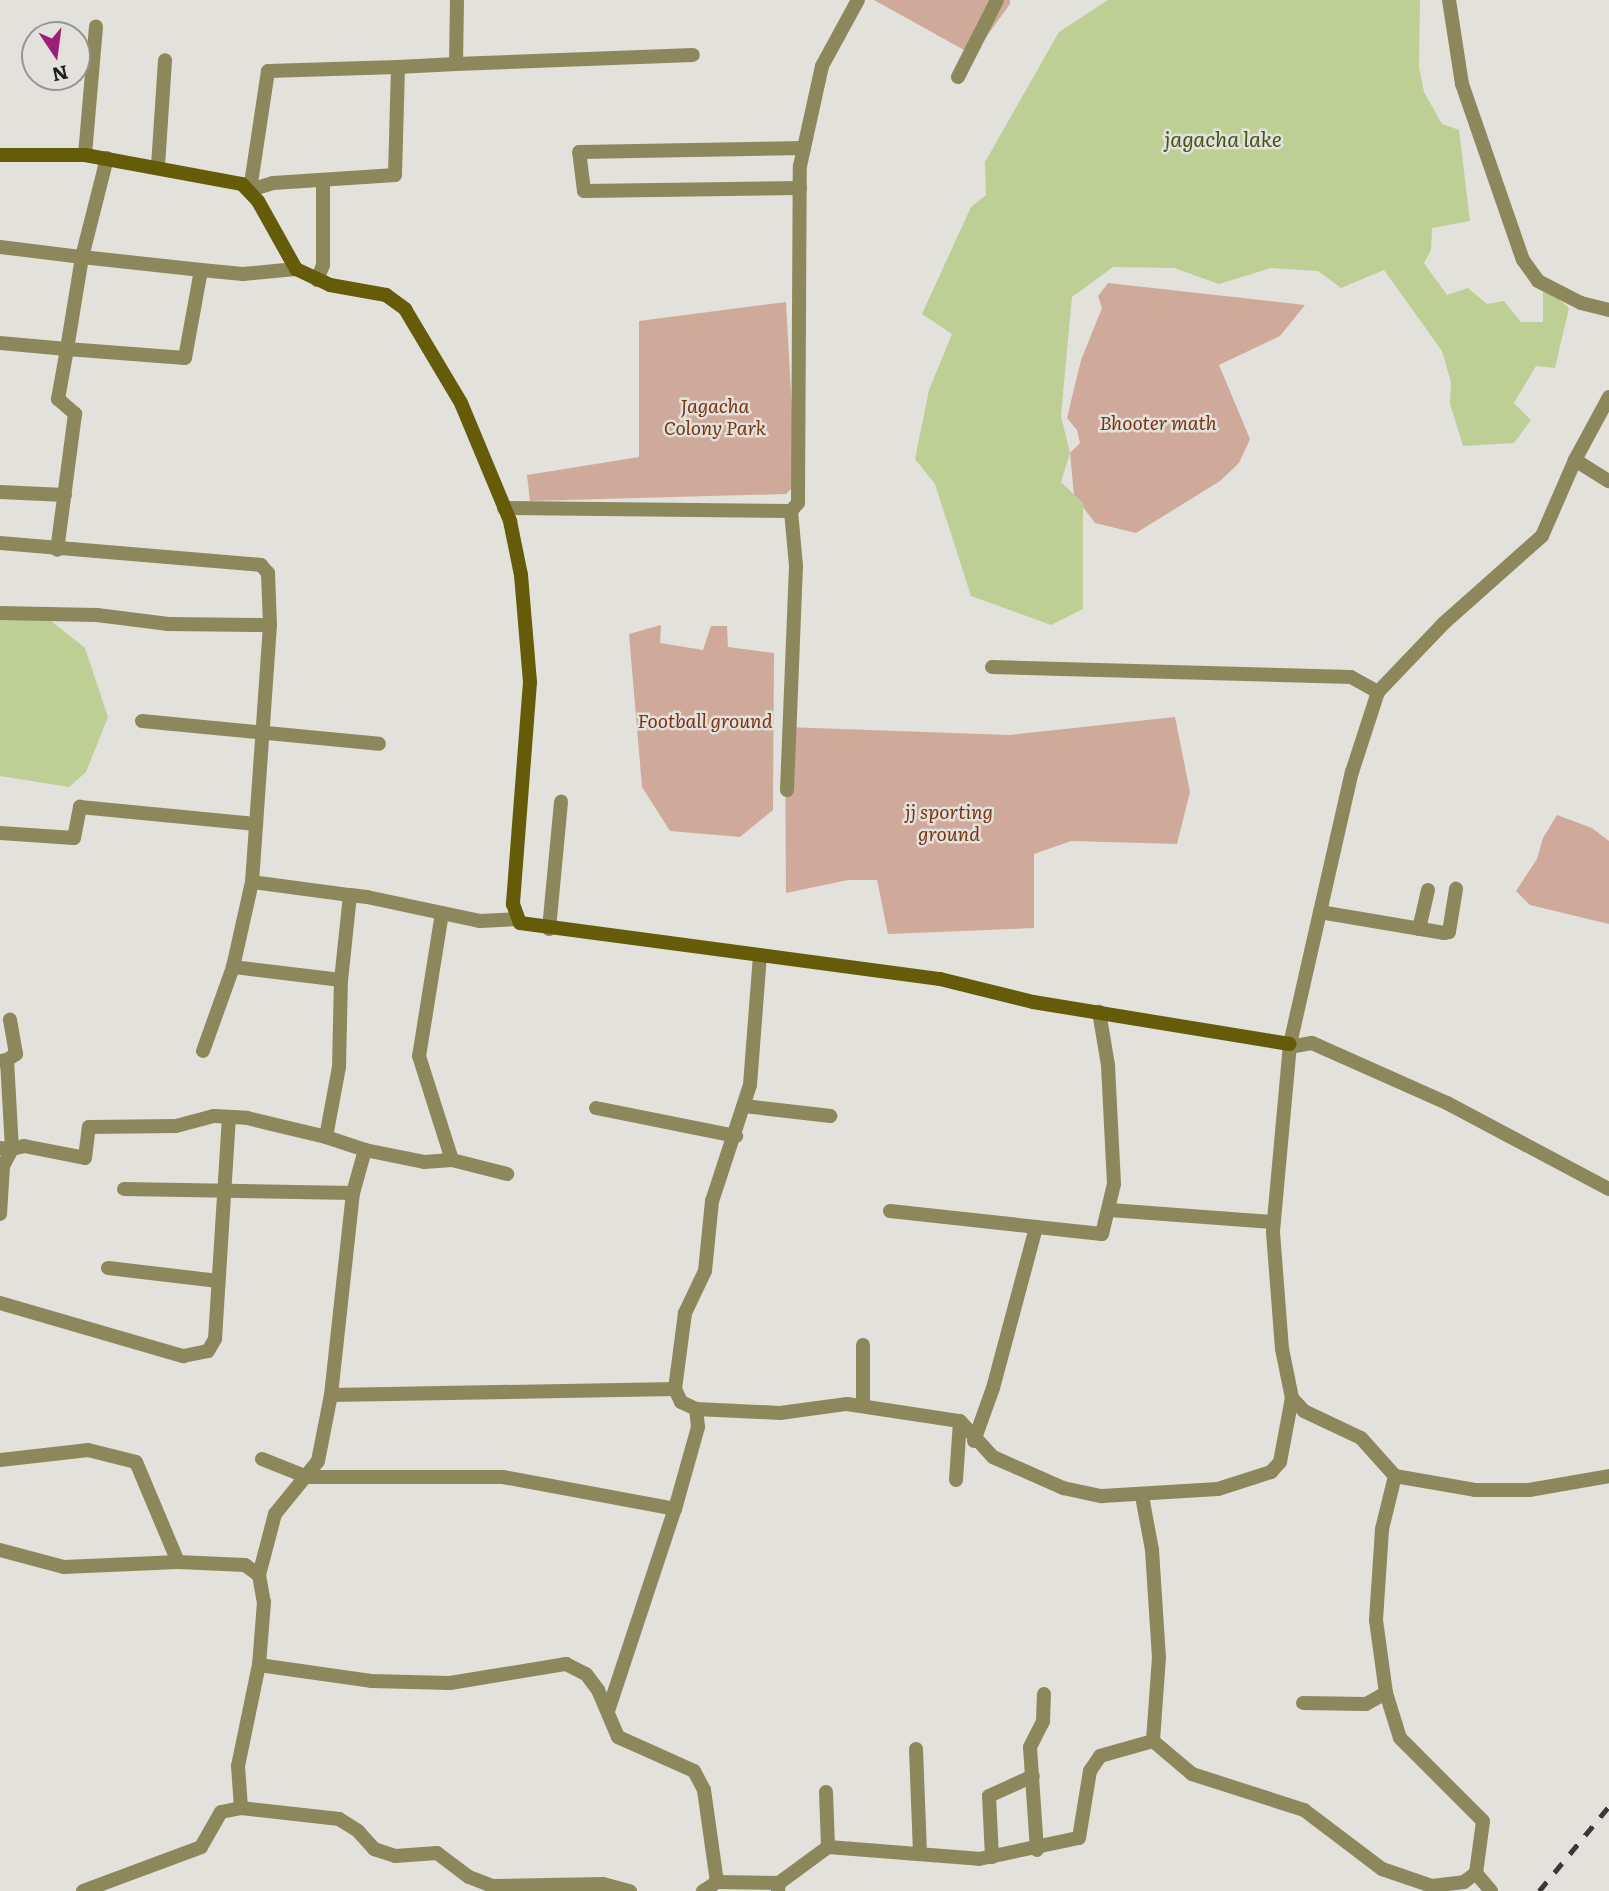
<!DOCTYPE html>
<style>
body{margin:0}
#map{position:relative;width:1609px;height:1891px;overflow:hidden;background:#e3e1dc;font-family:Literata,serif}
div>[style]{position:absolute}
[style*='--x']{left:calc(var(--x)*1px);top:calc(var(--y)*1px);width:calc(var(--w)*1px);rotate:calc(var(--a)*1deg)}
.green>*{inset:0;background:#cfaa9b}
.water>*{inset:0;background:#bdcf95}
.minor>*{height:14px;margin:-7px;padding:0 7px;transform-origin:7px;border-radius:7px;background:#8d885b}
.secondary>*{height:14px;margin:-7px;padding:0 7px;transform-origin:7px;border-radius:7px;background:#655c09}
.rail>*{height:4.5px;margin-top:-2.25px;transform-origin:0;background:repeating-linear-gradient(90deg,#3a3937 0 12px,transparent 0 24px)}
span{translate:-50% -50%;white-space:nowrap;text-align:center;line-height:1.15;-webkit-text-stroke:5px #e3e1dc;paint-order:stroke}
.park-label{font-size:19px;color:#7b3312;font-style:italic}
.water-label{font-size:21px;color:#455517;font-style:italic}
.north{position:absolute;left:21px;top:21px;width:70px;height:70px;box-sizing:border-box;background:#e3e1dc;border:2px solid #959490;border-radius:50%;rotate:167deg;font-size:19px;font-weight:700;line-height:28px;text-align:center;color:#21201f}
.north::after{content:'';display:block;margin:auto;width:24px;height:32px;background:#9b1f76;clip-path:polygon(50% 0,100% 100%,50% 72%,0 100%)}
</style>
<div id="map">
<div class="green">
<div style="clip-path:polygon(874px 0,1010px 0,1010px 4px,973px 55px)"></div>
<div style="clip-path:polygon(1108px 283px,1305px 305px,1280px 336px,1219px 365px,1250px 439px,1239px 463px,1220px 481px,1136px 533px,1095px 523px,1074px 495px,1070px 453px,1080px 443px,1077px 430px,1067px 418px,1081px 360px,1102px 308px,1098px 296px)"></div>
<div style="clip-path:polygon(786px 302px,796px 484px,786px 494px,530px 501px,527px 475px,639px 457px,639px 321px)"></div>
<div style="clip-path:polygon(661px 625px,660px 643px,703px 650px,711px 626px,727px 626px,728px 647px,774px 653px,773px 810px,740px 837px,670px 831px,642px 787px,629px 634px)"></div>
<div style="clip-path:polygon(1175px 717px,1190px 792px,1177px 844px,1071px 841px,1034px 854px,1034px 928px,888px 934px,877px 880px,848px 880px,786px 893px,785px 727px,1009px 735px)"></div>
<div style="clip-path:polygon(1557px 815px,1592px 828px,1609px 841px,1609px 924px,1530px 905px,1516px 891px,1537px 859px,1543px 838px)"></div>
</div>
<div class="water">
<div style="clip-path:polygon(1108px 0,1420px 0,1419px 67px,1424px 92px,1442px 124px,1459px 130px,1470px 221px,1432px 228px,1431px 250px,1424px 263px,1447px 295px,1468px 288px,1487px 304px,1504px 301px,1521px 322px,1543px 322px,1543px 285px,1569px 308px,1555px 368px,1536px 366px,1514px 403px,1531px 420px,1514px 443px,1463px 446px,1450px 404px,1451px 382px,1442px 351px,1384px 270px,1341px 288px,1318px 271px,1271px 268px,1219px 284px,1174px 268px,1113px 267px,1072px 297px,1061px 416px,1070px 453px,1061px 482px,1083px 503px,1083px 609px,1051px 625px,971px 596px,935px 484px,915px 459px,929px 390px,952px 334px,922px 314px,971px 207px,986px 195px,985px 162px,1059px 32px)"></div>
<div style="clip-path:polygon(45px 616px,85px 648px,108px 717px,86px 772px,69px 787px,0 776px,0 617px)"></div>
</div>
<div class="minor">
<div style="--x:1449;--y:0;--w:85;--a:81.2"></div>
<div style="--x:1462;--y:84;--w:186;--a:70.9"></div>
<div style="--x:1523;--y:260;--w:26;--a:54"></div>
<div style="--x:1538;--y:281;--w:48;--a:27.1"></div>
<div style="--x:1581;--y:303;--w:29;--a:14"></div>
<div style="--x:456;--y:64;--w:237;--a:-2.2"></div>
<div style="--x:398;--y:67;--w:108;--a:91.6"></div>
<div style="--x:395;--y:175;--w:122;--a:176.2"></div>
<div style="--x:273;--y:183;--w:24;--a:163"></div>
<div style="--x:250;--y:190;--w:120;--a:-81.4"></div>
<div style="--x:268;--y:71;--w:130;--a:-1.8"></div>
<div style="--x:398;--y:67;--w:58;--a:-3"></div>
<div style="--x:456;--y:64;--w:64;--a:-89.1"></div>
<div style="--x:958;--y:77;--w:86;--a:-63.1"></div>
<div style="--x:85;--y:155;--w:129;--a:-85.1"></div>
<div style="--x:158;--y:166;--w:106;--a:-86.2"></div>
<div style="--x:800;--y:188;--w:216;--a:179.2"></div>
<div style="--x:584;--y:191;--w:39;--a:-97"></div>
<div style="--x:579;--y:152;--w:225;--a:-1"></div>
<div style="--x:0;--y:247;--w:83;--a:7"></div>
<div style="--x:82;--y:257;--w:102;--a:-75.8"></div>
<div style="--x:82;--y:257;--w:120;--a:6.2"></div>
<div style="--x:201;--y:270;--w:89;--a:100.3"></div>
<div style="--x:185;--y:358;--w:118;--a:-175.6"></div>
<div style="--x:67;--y:349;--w:93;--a:-80.7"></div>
<div style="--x:201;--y:270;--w:42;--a:5.4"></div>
<div style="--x:243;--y:274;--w:53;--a:-5.4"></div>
<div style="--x:317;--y:280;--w:16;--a:-68"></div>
<div style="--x:323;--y:265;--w:85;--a:-90"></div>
<div style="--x:0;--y:343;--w:67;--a:5.1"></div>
<div style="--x:67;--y:349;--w:51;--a:100.2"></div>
<div style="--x:58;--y:399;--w:23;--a:41"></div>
<div style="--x:75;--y:414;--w:137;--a:97.5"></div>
<div style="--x:1609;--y:397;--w:72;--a:118.4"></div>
<div style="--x:1575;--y:460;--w:40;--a:32"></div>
<div style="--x:0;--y:492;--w:65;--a:2.6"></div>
<div style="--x:504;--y:508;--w:287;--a:0.6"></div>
<div style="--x:791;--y:511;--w:11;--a:-49"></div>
<div style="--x:798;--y:503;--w:337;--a:-89.7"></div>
<div style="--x:800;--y:166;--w:102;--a:-77.6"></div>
<div style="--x:822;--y:66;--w:75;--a:-61.4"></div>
<div style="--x:0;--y:543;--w:262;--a:4.8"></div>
<div style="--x:261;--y:565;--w:11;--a:49"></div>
<div style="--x:268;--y:573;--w:52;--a:87.8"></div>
<div style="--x:270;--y:625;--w:258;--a:94"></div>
<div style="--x:0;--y:613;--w:97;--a:1.2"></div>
<div style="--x:97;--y:615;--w:72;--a:7.2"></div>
<div style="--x:168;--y:624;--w:102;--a:0.6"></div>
<div style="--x:992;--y:667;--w:359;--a:1.6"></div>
<div style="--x:1351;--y:677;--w:31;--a:29"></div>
<div style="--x:142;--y:721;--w:238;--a:5.5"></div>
<div style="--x:787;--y:790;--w:224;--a:-87.7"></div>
<div style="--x:796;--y:566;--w:55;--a:-95.2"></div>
<div style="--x:0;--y:833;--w:74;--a:3.9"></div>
<div style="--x:74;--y:838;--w:32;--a:-79"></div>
<div style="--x:80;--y:807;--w:177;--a:5.5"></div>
<div style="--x:350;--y:895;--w:85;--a:96"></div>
<div style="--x:341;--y:980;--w:109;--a:-173.1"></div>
<div style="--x:233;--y:967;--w:87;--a:-77.4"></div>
<div style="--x:252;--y:882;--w:99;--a:7.6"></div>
<div style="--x:350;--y:895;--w:17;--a:7"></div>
<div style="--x:367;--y:897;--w:116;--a:12"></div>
<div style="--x:480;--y:921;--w:35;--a:-3"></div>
<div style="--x:1320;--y:912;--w:126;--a:9.6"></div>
<div style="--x:1444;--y:933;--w:5;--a:-11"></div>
<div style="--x:1449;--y:932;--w:44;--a:-80.8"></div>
<div style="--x:442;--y:913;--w:145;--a:99.1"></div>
<div style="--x:419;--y:1056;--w:109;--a:72.4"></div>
<div style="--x:549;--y:929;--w:128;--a:-84.6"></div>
<div style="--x:1419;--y:929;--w:40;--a:-77"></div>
<div style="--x:760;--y:955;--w:130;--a:94.4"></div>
<div style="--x:750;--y:1085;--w:122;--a:108.1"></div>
<div style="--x:712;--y:1201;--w:70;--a:95.7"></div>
<div style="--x:705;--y:1271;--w:47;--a:115.5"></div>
<div style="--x:685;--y:1313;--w:77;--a:97.5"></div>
<div style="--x:675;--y:1389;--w:14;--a:65"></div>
<div style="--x:681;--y:1402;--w:17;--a:25"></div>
<div style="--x:696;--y:1409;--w:84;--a:2.7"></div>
<div style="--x:780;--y:1413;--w:68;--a:-7.7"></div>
<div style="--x:847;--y:1404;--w:114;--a:8.6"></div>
<div style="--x:960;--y:1421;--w:49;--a:47.5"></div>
<div style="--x:993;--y:1457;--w:77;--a:23.9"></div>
<div style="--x:1063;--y:1488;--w:40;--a:12"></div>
<div style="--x:1102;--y:1496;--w:116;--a:-3.5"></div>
<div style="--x:1218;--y:1489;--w:56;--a:-17.8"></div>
<div style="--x:1271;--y:1472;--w:13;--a:-48"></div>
<div style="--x:1280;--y:1462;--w:65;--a:-79.4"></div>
<div style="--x:1289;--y:1047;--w:23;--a:-10"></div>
<div style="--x:1312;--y:1043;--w:148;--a:24"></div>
<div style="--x:1447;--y:1103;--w:183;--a:28"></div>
<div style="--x:203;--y:1051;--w:89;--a:-70.3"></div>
<div style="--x:7;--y:1060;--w:11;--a:-34"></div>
<div style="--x:16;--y:1054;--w:35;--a:-100"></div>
<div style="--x:0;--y:1061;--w:7;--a:-8"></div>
<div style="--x:7;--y:1060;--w:89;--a:86.8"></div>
<div style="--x:12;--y:1149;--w:12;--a:-175"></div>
<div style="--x:744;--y:1106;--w:87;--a:6.6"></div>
<div style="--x:596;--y:1108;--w:143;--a:11.3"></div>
<div style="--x:326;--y:1137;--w:41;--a:18.4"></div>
<div style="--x:365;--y:1150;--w:60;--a:11.5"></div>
<div style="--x:424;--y:1162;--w:28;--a:-4"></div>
<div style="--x:452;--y:1160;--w:57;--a:14.3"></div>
<div style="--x:124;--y:1189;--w:229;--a:1"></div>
<div style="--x:1110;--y:1210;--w:164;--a:4.2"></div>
<div style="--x:890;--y:1211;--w:213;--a:6.2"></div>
<div style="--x:1102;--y:1234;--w:51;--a:-76.5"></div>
<div style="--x:1114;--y:1184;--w:119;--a:-92.9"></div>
<div style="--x:1108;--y:1065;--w:54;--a:-99.6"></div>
<div style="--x:0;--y:1214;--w:48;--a:-86.4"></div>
<div style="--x:3;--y:1166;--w:19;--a:-62"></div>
<div style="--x:12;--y:1149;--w:12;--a:-14"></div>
<div style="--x:24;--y:1146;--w:62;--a:11.1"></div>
<div style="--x:85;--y:1158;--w:31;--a:-83"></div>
<div style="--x:89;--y:1127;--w:87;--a:-0.7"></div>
<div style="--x:176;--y:1126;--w:39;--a:-15"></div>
<div style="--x:214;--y:1116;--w:33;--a:3"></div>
<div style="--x:247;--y:1118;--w:81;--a:13.5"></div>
<div style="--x:326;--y:1137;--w:71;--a:-79.5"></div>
<div style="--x:339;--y:1067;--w:87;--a:-88.7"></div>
<div style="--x:108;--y:1268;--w:111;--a:6.7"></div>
<div style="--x:0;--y:1303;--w:191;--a:16.2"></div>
<div style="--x:183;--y:1356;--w:25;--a:-11"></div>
<div style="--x:208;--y:1351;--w:14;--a:-60"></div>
<div style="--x:215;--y:1339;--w:222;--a:-86.4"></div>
<div style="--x:331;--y:1395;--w:344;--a:-1"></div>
<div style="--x:863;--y:1406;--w:61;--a:-90"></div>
<div style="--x:974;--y:1441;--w:56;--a:-70.3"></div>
<div style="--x:993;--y:1388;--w:167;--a:-75"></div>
<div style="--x:262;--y:1459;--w:48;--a:21.8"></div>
<div style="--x:307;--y:1477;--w:196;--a:0"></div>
<div style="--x:503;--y:1477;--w:175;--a:10.5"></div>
<div style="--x:0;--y:1460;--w:89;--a:-6.5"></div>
<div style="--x:88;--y:1450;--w:49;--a:14"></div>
<div style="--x:136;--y:1462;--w:108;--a:67.2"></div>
<div style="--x:1395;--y:1476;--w:81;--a:9.9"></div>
<div style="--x:1475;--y:1490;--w:54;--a:0"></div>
<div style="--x:1529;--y:1490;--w:81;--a:-9.9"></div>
<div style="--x:956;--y:1480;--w:59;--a:-86.1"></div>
<div style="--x:1142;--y:1496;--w:55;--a:79.5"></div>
<div style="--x:1152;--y:1550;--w:107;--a:86.3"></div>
<div style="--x:1159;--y:1657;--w:84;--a:94.1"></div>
<div style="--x:0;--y:1550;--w:66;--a:14.9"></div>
<div style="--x:64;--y:1567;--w:114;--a:-2.5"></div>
<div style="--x:178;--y:1562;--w:67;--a:2.6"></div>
<div style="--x:245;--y:1565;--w:17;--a:36"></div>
<div style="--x:259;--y:1575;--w:27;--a:80"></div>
<div style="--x:264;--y:1602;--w:63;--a:94.5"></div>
<div style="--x:259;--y:1575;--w:63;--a:-75.3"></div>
<div style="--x:275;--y:1514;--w:68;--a:-50.9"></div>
<div style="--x:318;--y:1461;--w:67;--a:-78.9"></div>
<div style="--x:331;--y:1395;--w:203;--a:-83.8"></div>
<div style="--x:353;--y:1193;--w:45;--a:-74.4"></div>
<div style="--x:1303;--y:1703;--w:63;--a:0.9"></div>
<div style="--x:1366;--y:1704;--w:23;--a:-29"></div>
<div style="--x:608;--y:1711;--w:213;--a:-71.7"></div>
<div style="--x:675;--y:1509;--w:85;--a:-74.3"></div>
<div style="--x:698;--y:1427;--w:18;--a:-96"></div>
<div style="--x:916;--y:1749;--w:104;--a:87.8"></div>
<div style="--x:826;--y:1792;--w:55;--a:87.9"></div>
<div style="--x:241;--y:1808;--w:42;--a:-94.1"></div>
<div style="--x:238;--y:1766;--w:103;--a:-78.3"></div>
<div style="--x:259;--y:1665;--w:113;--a:8.1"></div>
<div style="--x:371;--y:1681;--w:79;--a:1.5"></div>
<div style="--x:450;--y:1683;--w:118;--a:-9.3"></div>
<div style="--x:566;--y:1664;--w:22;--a:27"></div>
<div style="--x:586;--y:1674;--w:20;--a:53"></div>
<div style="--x:598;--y:1690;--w:51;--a:66.9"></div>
<div style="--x:618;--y:1737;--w:83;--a:24.1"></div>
<div style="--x:694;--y:1771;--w:21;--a:62"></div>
<div style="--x:704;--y:1790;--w:93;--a:82"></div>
<div style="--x:717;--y:1882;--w:17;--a:147"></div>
<div style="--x:1037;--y:1850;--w:103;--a:-93.9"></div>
<div style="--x:1030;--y:1747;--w:29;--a:-63"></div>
<div style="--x:1043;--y:1721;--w:27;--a:-88"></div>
<div style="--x:992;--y:1857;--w:61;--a:-92.8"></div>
<div style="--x:989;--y:1796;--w:48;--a:-24.4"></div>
<div style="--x:717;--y:1882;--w:62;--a:0.9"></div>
<div style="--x:779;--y:1883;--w:8;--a:97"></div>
<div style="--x:779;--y:1883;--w:61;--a:-36.3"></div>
<div style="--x:828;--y:1847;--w:151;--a:4.5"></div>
<div style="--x:979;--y:1859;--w:102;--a:-11.9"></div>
<div style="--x:1079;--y:1838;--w:68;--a:-80.7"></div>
<div style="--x:1090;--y:1771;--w:18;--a:-56"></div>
<div style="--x:1100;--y:1756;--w:55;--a:-15.8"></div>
<div style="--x:1153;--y:1741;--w:51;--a:40.2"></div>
<div style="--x:1192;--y:1774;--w:118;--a:17.8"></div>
<div style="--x:1304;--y:1810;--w:98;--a:37.1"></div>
<div style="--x:1382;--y:1869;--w:53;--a:18.8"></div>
<div style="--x:1432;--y:1886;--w:32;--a:-7"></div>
<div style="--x:1464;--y:1882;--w:15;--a:-37"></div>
<div style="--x:83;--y:1891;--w:126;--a:-20.4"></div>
<div style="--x:201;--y:1847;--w:40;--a:-60.3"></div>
<div style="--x:221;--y:1812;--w:20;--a:-11"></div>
<div style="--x:241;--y:1808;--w:99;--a:6.4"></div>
<div style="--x:339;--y:1819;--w:22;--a:32"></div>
<div style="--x:358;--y:1831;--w:24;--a:48"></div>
<div style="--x:374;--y:1849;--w:22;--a:18"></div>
<div style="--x:395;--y:1856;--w:42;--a:-4.1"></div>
<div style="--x:437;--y:1853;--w:40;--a:37"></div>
<div style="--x:469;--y:1877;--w:26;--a:21"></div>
<div style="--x:493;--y:1886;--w:110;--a:-1"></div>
<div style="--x:603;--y:1884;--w:28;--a:15"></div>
<div style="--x:1491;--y:1891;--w:23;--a:-130"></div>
<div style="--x:1476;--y:1873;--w:52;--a:-82.3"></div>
<div style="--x:1483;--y:1821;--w:117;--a:-135"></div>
<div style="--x:1400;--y:1738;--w:47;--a:-107.3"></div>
<div style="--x:1386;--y:1693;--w:74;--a:-97.8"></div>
<div style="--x:1376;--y:1620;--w:91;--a:-86.2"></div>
<div style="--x:1382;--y:1529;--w:55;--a:-76.2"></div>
<div style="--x:1395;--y:1476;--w:51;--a:-131.8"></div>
<div style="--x:1361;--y:1438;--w:63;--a:-154.7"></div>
<div style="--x:1304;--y:1411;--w:18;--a:-133"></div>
<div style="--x:1292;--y:1398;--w:50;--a:-101.5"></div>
<div style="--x:1282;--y:1349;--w:118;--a:-94.4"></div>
<div style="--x:1273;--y:1231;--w:188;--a:-84.8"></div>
<div style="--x:1290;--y:1044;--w:279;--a:-77.2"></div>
<div style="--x:1352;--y:772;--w:84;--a:-72"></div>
<div style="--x:1378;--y:692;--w:95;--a:-46.3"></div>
<div style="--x:1444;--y:623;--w:131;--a:-41.6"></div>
<div style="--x:1542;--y:536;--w:83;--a:-66.5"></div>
</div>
<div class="secondary">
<div style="--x:0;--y:155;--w:85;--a:0"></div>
<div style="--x:85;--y:155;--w:160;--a:10.5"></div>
<div style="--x:242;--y:184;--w:23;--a:47"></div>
<div style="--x:258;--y:201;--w:78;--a:60.8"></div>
<div style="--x:296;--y:269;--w:38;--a:25"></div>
<div style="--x:330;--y:285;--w:57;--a:10.1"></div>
<div style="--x:386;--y:295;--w:24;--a:36"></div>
<div style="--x:405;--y:309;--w:109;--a:59.2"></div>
<div style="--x:461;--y:403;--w:128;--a:67.4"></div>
<div style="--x:510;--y:521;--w:55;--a:78.5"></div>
<div style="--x:521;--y:575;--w:107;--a:85.2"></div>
<div style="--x:530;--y:682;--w:223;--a:94.4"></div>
<div style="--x:513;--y:904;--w:20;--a:70"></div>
<div style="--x:520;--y:923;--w:424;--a:7.6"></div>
<div style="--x:940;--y:979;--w:96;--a:13.9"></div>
<div style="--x:1033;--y:1002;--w:260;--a:9.3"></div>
</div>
<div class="rail">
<div style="--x:1539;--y:1891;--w:110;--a:-50.5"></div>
</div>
<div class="park-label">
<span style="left:715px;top:417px">Jagacha<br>Colony Park</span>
<span style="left:1158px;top:423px">Bhooter math</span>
<span style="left:705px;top:721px">Football ground</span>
<span style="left:949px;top:823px">jj sporting<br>ground</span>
</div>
<div class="water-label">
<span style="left:1223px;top:138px">jagacha lake</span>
</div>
<div class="north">N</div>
</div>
